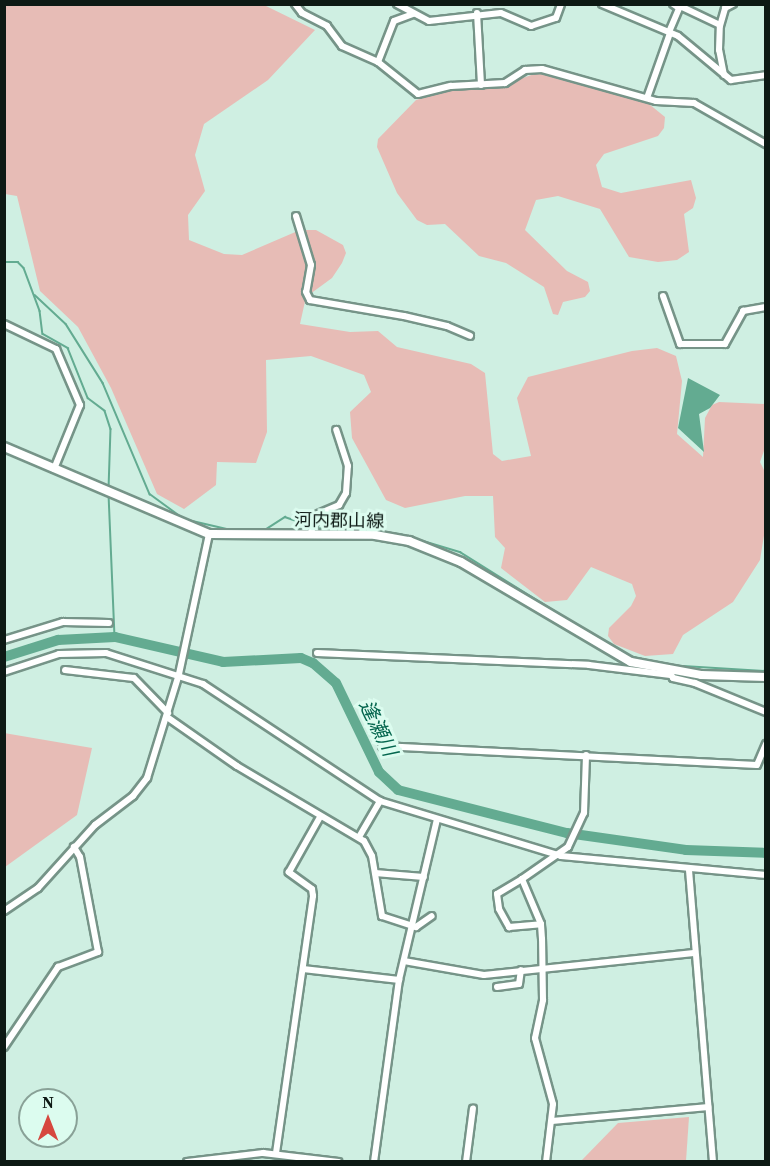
<!DOCTYPE html>
<meta charset="utf-8">
<style>
body{margin:0}
#map{position:relative;width:770px;height:1166px;overflow:hidden;background:#cfefe2;font-family:"Source Serif 4","Noto Sans JP",serif}
div>[style]{position:absolute}
[style*='--x']{left:calc(var(--x)*1px);top:calc(var(--y)*1px);width:calc(var(--w)*1px);rotate:calc(var(--a)*1deg)}
.green>*{inset:0;background:#e7bcb6}
.water>*{inset:0;background:#63ab91}
.stream>*{height:1.5px;margin:-0.75px;padding:0 0.75px;transform-origin:0.75px;border-radius:0.75px;background:#63ab91}
.river>*{height:10px;margin:-5px;padding:0 5px;transform-origin:5px;border-radius:5px;background:#63ab91}
.roads{filter:drop-shadow(2px 0 #769488) drop-shadow(-2px 0 #769488) drop-shadow(0 2px #769488) drop-shadow(0 -2px #769488)}
.minor>*{height:6px;margin:-3px;padding:0 3px;transform-origin:3px;border-radius:3px;background:#fff}
.major>*{height:8px;margin:-4px;padding:0 4px;transform-origin:4px;border-radius:4px;background:#fff}
span{translate:-50% -50%;white-space:nowrap;text-align:center;line-height:1.15;-webkit-text-stroke:6px #dcfcef;paint-order:stroke}
.street-label{font-size:18px;color:#0d1914}
.water-label{font-size:20px;color:#04664e;font-style:italic}
.frame{position:absolute;inset:0;border:6px solid #0d1914;pointer-events:none}
.north{position:absolute;left:18px;top:1088px;width:60px;height:60px;box-sizing:border-box;background:#dcfcef;border:2px solid #89a197;border-radius:50%;rotate:0deg;font-size:16px;font-weight:700;line-height:24px;text-align:center;color:#0d1914}
.north::after{content:'';display:block;margin:auto;width:21px;height:27px;background:#d6473e;clip-path:polygon(50% 0,100% 100%,50% 72%,0 100%)}
</style>
<div id="map">
<div class="green">
<div style="clip-path:polygon(5px 5px,264px 5px,315px 30px,268px 80px,204px 124px,195px 155px,205px 191px,188px 215px,189px 240px,224px 254px,242px 255px,300px 230px,316px 230px,343px 245px,346px 253px,342px 263px,332px 278px,306px 297px,300px 324px,350px 332px,378px 331px,397px 347px,471px 364px,485px 373px,493px 454px,502px 461px,531px 456px,517px 398px,528px 377px,632px 351px,657px 348px,676px 356px,682px 381px,677px 434px,703px 457px,705px 418px,712px 405px,719px 402px,765px 404px,765px 448px,760px 462px,765px 472px,766px 523px,760px 560px,733px 602px,683px 635px,673px 654px,645px 656px,614px 644px,608px 636px,609px 628px,631px 606px,636px 596px,632px 584px,591px 567px,567px 600px,545px 602px,501px 568px,505px 548px,495px 537px,493px 496px,465px 496px,405px 508px,386px 500px,352px 438px,350px 412px,371px 392px,364px 375px,311px 356px,266px 360px,267px 432px,256px 463px,217px 462px,216px 485px,184px 509px,157px 494px,111px 388px,78px 327px,40px 291px,17px 196px,5px 194px)"></div>
<div style="clip-path:polygon(537px 73px,649px 104px,665px 117px,664px 128px,658px 136px,604px 154px,596px 165px,602px 187px,621px 193px,691px 180px,696px 198px,693px 208px,684px 214px,689px 252px,677px 260px,658px 262px,629px 257px,600px 209px,558px 196px,536px 200px,525px 230px,567px 271px,588px 282px,590px 291px,585px 297px,563px 302px,558px 315px,553px 314px,544px 287px,506px 263px,479px 256px,445px 224px,427px 225px,417px 220px,397px 193px,377px 147px,378px 139px,416px 100px,456px 89px,506px 84px)"></div>
<div style="clip-path:polygon(4px 733px,92px 748px,77px 815px,5px 867px)"></div>
<div style="clip-path:polygon(689px 1117px,686px 1161px,581px 1161px,618px 1123px)"></div>
</div>
<div class="water">
<div style="clip-path:polygon(688px 378px,720px 395px,710px 408px,699px 414px,704px 452px,678px 428px)"></div>
</div>
<div class="stream">
<div style="--x:4;--y:262;--w:14;--a:0"></div>
<div style="--x:18;--y:262;--w:8;--a:45"></div>
<div style="--x:24;--y:268;--w:46;--a:69.6"></div>
<div style="--x:40;--y:311;--w:23;--a:83"></div>
<div style="--x:43;--y:334;--w:29;--a:29"></div>
<div style="--x:68;--y:348;--w:54;--a:68.2"></div>
<div style="--x:88;--y:398;--w:21;--a:37"></div>
<div style="--x:105;--y:411;--w:19;--a:72"></div>
<div style="--x:111;--y:429;--w:60;--a:91.9"></div>
<div style="--x:35;--y:295;--w:42;--a:43.1"></div>
<div style="--x:66;--y:324;--w:70;--a:57.9"></div>
<div style="--x:103;--y:383;--w:121;--a:67.1"></div>
<div style="--x:150;--y:494;--w:42;--a:36.3"></div>
<div style="--x:184;--y:519;--w:48;--a:13.2"></div>
<div style="--x:109;--y:494;--w:143;--a:87.6"></div>
<div style="--x:315;--y:528;--w:85;--a:4"></div>
<div style="--x:400;--y:534;--w:63;--a:16.7"></div>
<div style="--x:460;--y:552;--w:166;--a:32"></div>
<div style="--x:265;--y:530;--w:24;--a:-33"></div>
<div style="--x:285;--y:517;--w:28;--a:19"></div>
<div style="--x:605;--y:642;--w:29;--a:29"></div>
<div style="--x:630;--y:656;--w:38;--a:14"></div>
<div style="--x:667;--y:665;--w:99;--a:3.5"></div>
</div>
<div class="river">
<div style="--x:4;--y:657;--w:57;--a:-17.5"></div>
<div style="--x:58;--y:640;--w:57;--a:-3"></div>
<div style="--x:115;--y:637;--w:111;--a:13"></div>
<div style="--x:223;--y:662;--w:78;--a:-2.9"></div>
<div style="--x:301;--y:658;--w:13;--a:23"></div>
<div style="--x:313;--y:663;--w:30;--a:41"></div>
<div style="--x:336;--y:683;--w:99;--a:64.2"></div>
<div style="--x:379;--y:772;--w:26;--a:43"></div>
<div style="--x:398;--y:790;--w:174;--a:14.3"></div>
<div style="--x:567;--y:833;--w:120;--a:8.1"></div>
<div style="--x:686;--y:850;--w:80;--a:2.1"></div>
</div>
<div class="roads">
<div class="minor">
<div style="--x:295;--y:4;--w:11;--a:52"></div>
<div style="--x:302;--y:13;--w:28;--a:27"></div>
<div style="--x:327;--y:26;--w:25;--a:53"></div>
<div style="--x:342;--y:46;--w:39;--a:24"></div>
<div style="--x:397;--y:4;--w:36;--a:28"></div>
<div style="--x:429;--y:21;--w:72;--a:-6.3"></div>
<div style="--x:501;--y:13;--w:33;--a:23"></div>
<div style="--x:531;--y:26;--w:26;--a:-18"></div>
<div style="--x:556;--y:18;--w:15;--a:-70"></div>
<div style="--x:602;--y:4;--w:82;--a:22.8"></div>
<div style="--x:678;--y:36;--w:69;--a:39.7"></div>
<div style="--x:731;--y:80;--w:35;--a:-8"></div>
<div style="--x:680;--y:6;--w:44;--a:25.4"></div>
<div style="--x:477;--y:13;--w:72;--a:86.8"></div>
<div style="--x:413;--y:14;--w:20;--a:160"></div>
<div style="--x:394;--y:21;--w:44;--a:111.3"></div>
<div style="--x:378;--y:62;--w:51;--a:38.7"></div>
<div style="--x:418;--y:94;--w:34;--a:-14"></div>
<div style="--x:451;--y:86;--w:54;--a:-3.2"></div>
<div style="--x:505;--y:83;--w:24;--a:-33"></div>
<div style="--x:525;--y:70;--w:17;--a:-3"></div>
<div style="--x:542;--y:69;--w:118;--a:15.7"></div>
<div style="--x:656;--y:101;--w:38;--a:3"></div>
<div style="--x:694;--y:103;--w:83;--a:29.7"></div>
<div style="--x:669;--y:32;--w:26;--a:-67"></div>
<div style="--x:679;--y:8;--w:7;--a:-146"></div>
<div style="--x:724;--y:75;--w:25;--a:-101"></div>
<div style="--x:719;--y:50;--w:24;--a:-88"></div>
<div style="--x:720;--y:26;--w:19;--a:-74"></div>
<div style="--x:725;--y:8;--w:9;--a:-27"></div>
<div style="--x:647;--y:98;--w:69;--a:-70.5"></div>
<div style="--x:296;--y:216;--w:51;--a:73"></div>
<div style="--x:311;--y:265;--w:27;--a:100"></div>
<div style="--x:306;--y:292;--w:9;--a:63"></div>
<div style="--x:310;--y:300;--w:95;--a:9.7"></div>
<div style="--x:404;--y:316;--w:44;--a:13.1"></div>
<div style="--x:447;--y:326;--w:25;--a:23"></div>
<div style="--x:663;--y:296;--w:51;--a:70.5"></div>
<div style="--x:680;--y:344;--w:45;--a:0"></div>
<div style="--x:725;--y:344;--w:38;--a:-61"></div>
<div style="--x:743;--y:311;--w:23;--a:-10"></div>
<div style="--x:4;--y:324;--w:58;--a:25.7"></div>
<div style="--x:56;--y:349;--w:61;--a:66.8"></div>
<div style="--x:80;--y:405;--w:69;--a:112.1"></div>
<div style="--x:310;--y:535;--w:22;--a:-69"></div>
<div style="--x:318;--y:514;--w:23;--a:-23"></div>
<div style="--x:339;--y:505;--w:14;--a:-60"></div>
<div style="--x:346;--y:493;--w:27;--a:-86"></div>
<div style="--x:348;--y:466;--w:38;--a:-108"></div>
<div style="--x:4;--y:640;--w:62;--a:-17"></div>
<div style="--x:63;--y:622;--w:46;--a:1.2"></div>
<div style="--x:317;--y:653;--w:272;--a:2.5"></div>
<div style="--x:589;--y:665;--w:82;--a:7"></div>
<div style="--x:65;--y:670;--w:69;--a:6.6"></div>
<div style="--x:134;--y:678;--w:49;--a:45.8"></div>
<div style="--x:669;--y:671;--w:8;--a:60"></div>
<div style="--x:673;--y:678;--w:23;--a:13"></div>
<div style="--x:695;--y:683;--w:77;--a:22.2"></div>
<div style="--x:4;--y:672;--w:58;--a:-18.1"></div>
<div style="--x:59;--y:654;--w:47;--a:-1.2"></div>
<div style="--x:106;--y:653;--w:102;--a:17.7"></div>
<div style="--x:203;--y:684;--w:212;--a:33.5"></div>
<div style="--x:380;--y:801;--w:189;--a:16.9"></div>
<div style="--x:561;--y:856;--w:206;--a:5.3"></div>
<div style="--x:167;--y:717;--w:85;--a:35"></div>
<div style="--x:237;--y:766;--w:147;--a:30.6"></div>
<div style="--x:364;--y:841;--w:17;--a:62"></div>
<div style="--x:372;--y:856;--w:61;--a:80.5"></div>
<div style="--x:382;--y:916;--w:36;--a:18"></div>
<div style="--x:416;--y:927;--w:19;--a:-35"></div>
<div style="--x:382;--y:746;--w:375;--a:2.9"></div>
<div style="--x:757;--y:765;--w:23;--a:-67"></div>
<div style="--x:359;--y:837;--w:42;--a:-59.7"></div>
<div style="--x:689;--y:870;--w:293;--a:85.3"></div>
<div style="--x:375;--y:873;--w:49;--a:4.7"></div>
<div style="--x:522;--y:879;--w:29;--a:149"></div>
<div style="--x:497;--y:894;--w:15;--a:82"></div>
<div style="--x:499;--y:909;--w:21;--a:61"></div>
<div style="--x:509;--y:927;--w:32;--a:-5"></div>
<div style="--x:4;--y:911;--w:41;--a:-34.1"></div>
<div style="--x:38;--y:888;--w:85;--a:-47.9"></div>
<div style="--x:95;--y:825;--w:48;--a:-37.3"></div>
<div style="--x:133;--y:796;--w:23;--a:-52"></div>
<div style="--x:147;--y:778;--w:109;--a:-72.9"></div>
<div style="--x:179;--y:674;--w:143;--a:-77.9"></div>
<div style="--x:404;--y:961;--w:81;--a:9.9"></div>
<div style="--x:484;--y:975;--w:211;--a:-6"></div>
<div style="--x:303;--y:969;--w:97;--a:6.5"></div>
<div style="--x:497;--y:987;--w:22;--a:-8"></div>
<div style="--x:519;--y:984;--w:14;--a:-82"></div>
<div style="--x:4;--y:1047;--w:97;--a:-56"></div>
<div style="--x:58;--y:967;--w:43;--a:-20.6"></div>
<div style="--x:98;--y:952;--w:97;--a:-100.7"></div>
<div style="--x:80;--y:857;--w:12;--a:-121"></div>
<div style="--x:552;--y:1121;--w:157;--a:-5.1"></div>
<div style="--x:276;--y:1153;--w:260;--a:-81.8"></div>
<div style="--x:313;--y:896;--w:7;--a:-98"></div>
<div style="--x:312;--y:889;--w:29;--a:-144"></div>
<div style="--x:289;--y:872;--w:63;--a:-60.6"></div>
<div style="--x:187;--y:1162;--w:77;--a:-6.8"></div>
<div style="--x:263;--y:1153;--w:76;--a:6.8"></div>
<div style="--x:374;--y:1162;--w:184;--a:-82.2"></div>
<div style="--x:399;--y:980;--w:165;--a:-76.7"></div>
<div style="--x:466;--y:1162;--w:54;--a:-82.6"></div>
<div style="--x:546;--y:1162;--w:58;--a:-83.1"></div>
<div style="--x:553;--y:1104;--w:68;--a:-105.3"></div>
<div style="--x:535;--y:1038;--w:39;--a:-78"></div>
<div style="--x:543;--y:1000;--w:61;--a:-90.9"></div>
<div style="--x:542;--y:939;--w:15;--a:-94"></div>
<div style="--x:541;--y:924;--w:49;--a:-112.9"></div>
<div style="--x:522;--y:879;--w:56;--a:-34.8"></div>
<div style="--x:568;--y:847;--w:38;--a:-65"></div>
<div style="--x:584;--y:813;--w:58;--a:-88"></div>
</div>
<div class="major">
<div style="--x:4;--y:447;--w:223;--a:23"></div>
<div style="--x:209;--y:534;--w:166;--a:0.3"></div>
<div style="--x:375;--y:535;--w:35;--a:10"></div>
<div style="--x:409;--y:541;--w:56;--a:22"></div>
<div style="--x:461;--y:562;--w:197;--a:30.5"></div>
<div style="--x:631;--y:662;--w:71;--a:10.5"></div>
<div style="--x:701;--y:675;--w:65;--a:1.8"></div>
</div>
</div>
<div class="street-label">
<span style="left:339px;top:521px;rotate:1deg">河内郡山線</span>
</div>
<div class="water-label">
<span style="left:378px;top:728px;rotate:64deg">逢瀬川</span>
</div>
<div class="frame"></div>
<div class="north">N</div>
</div>
